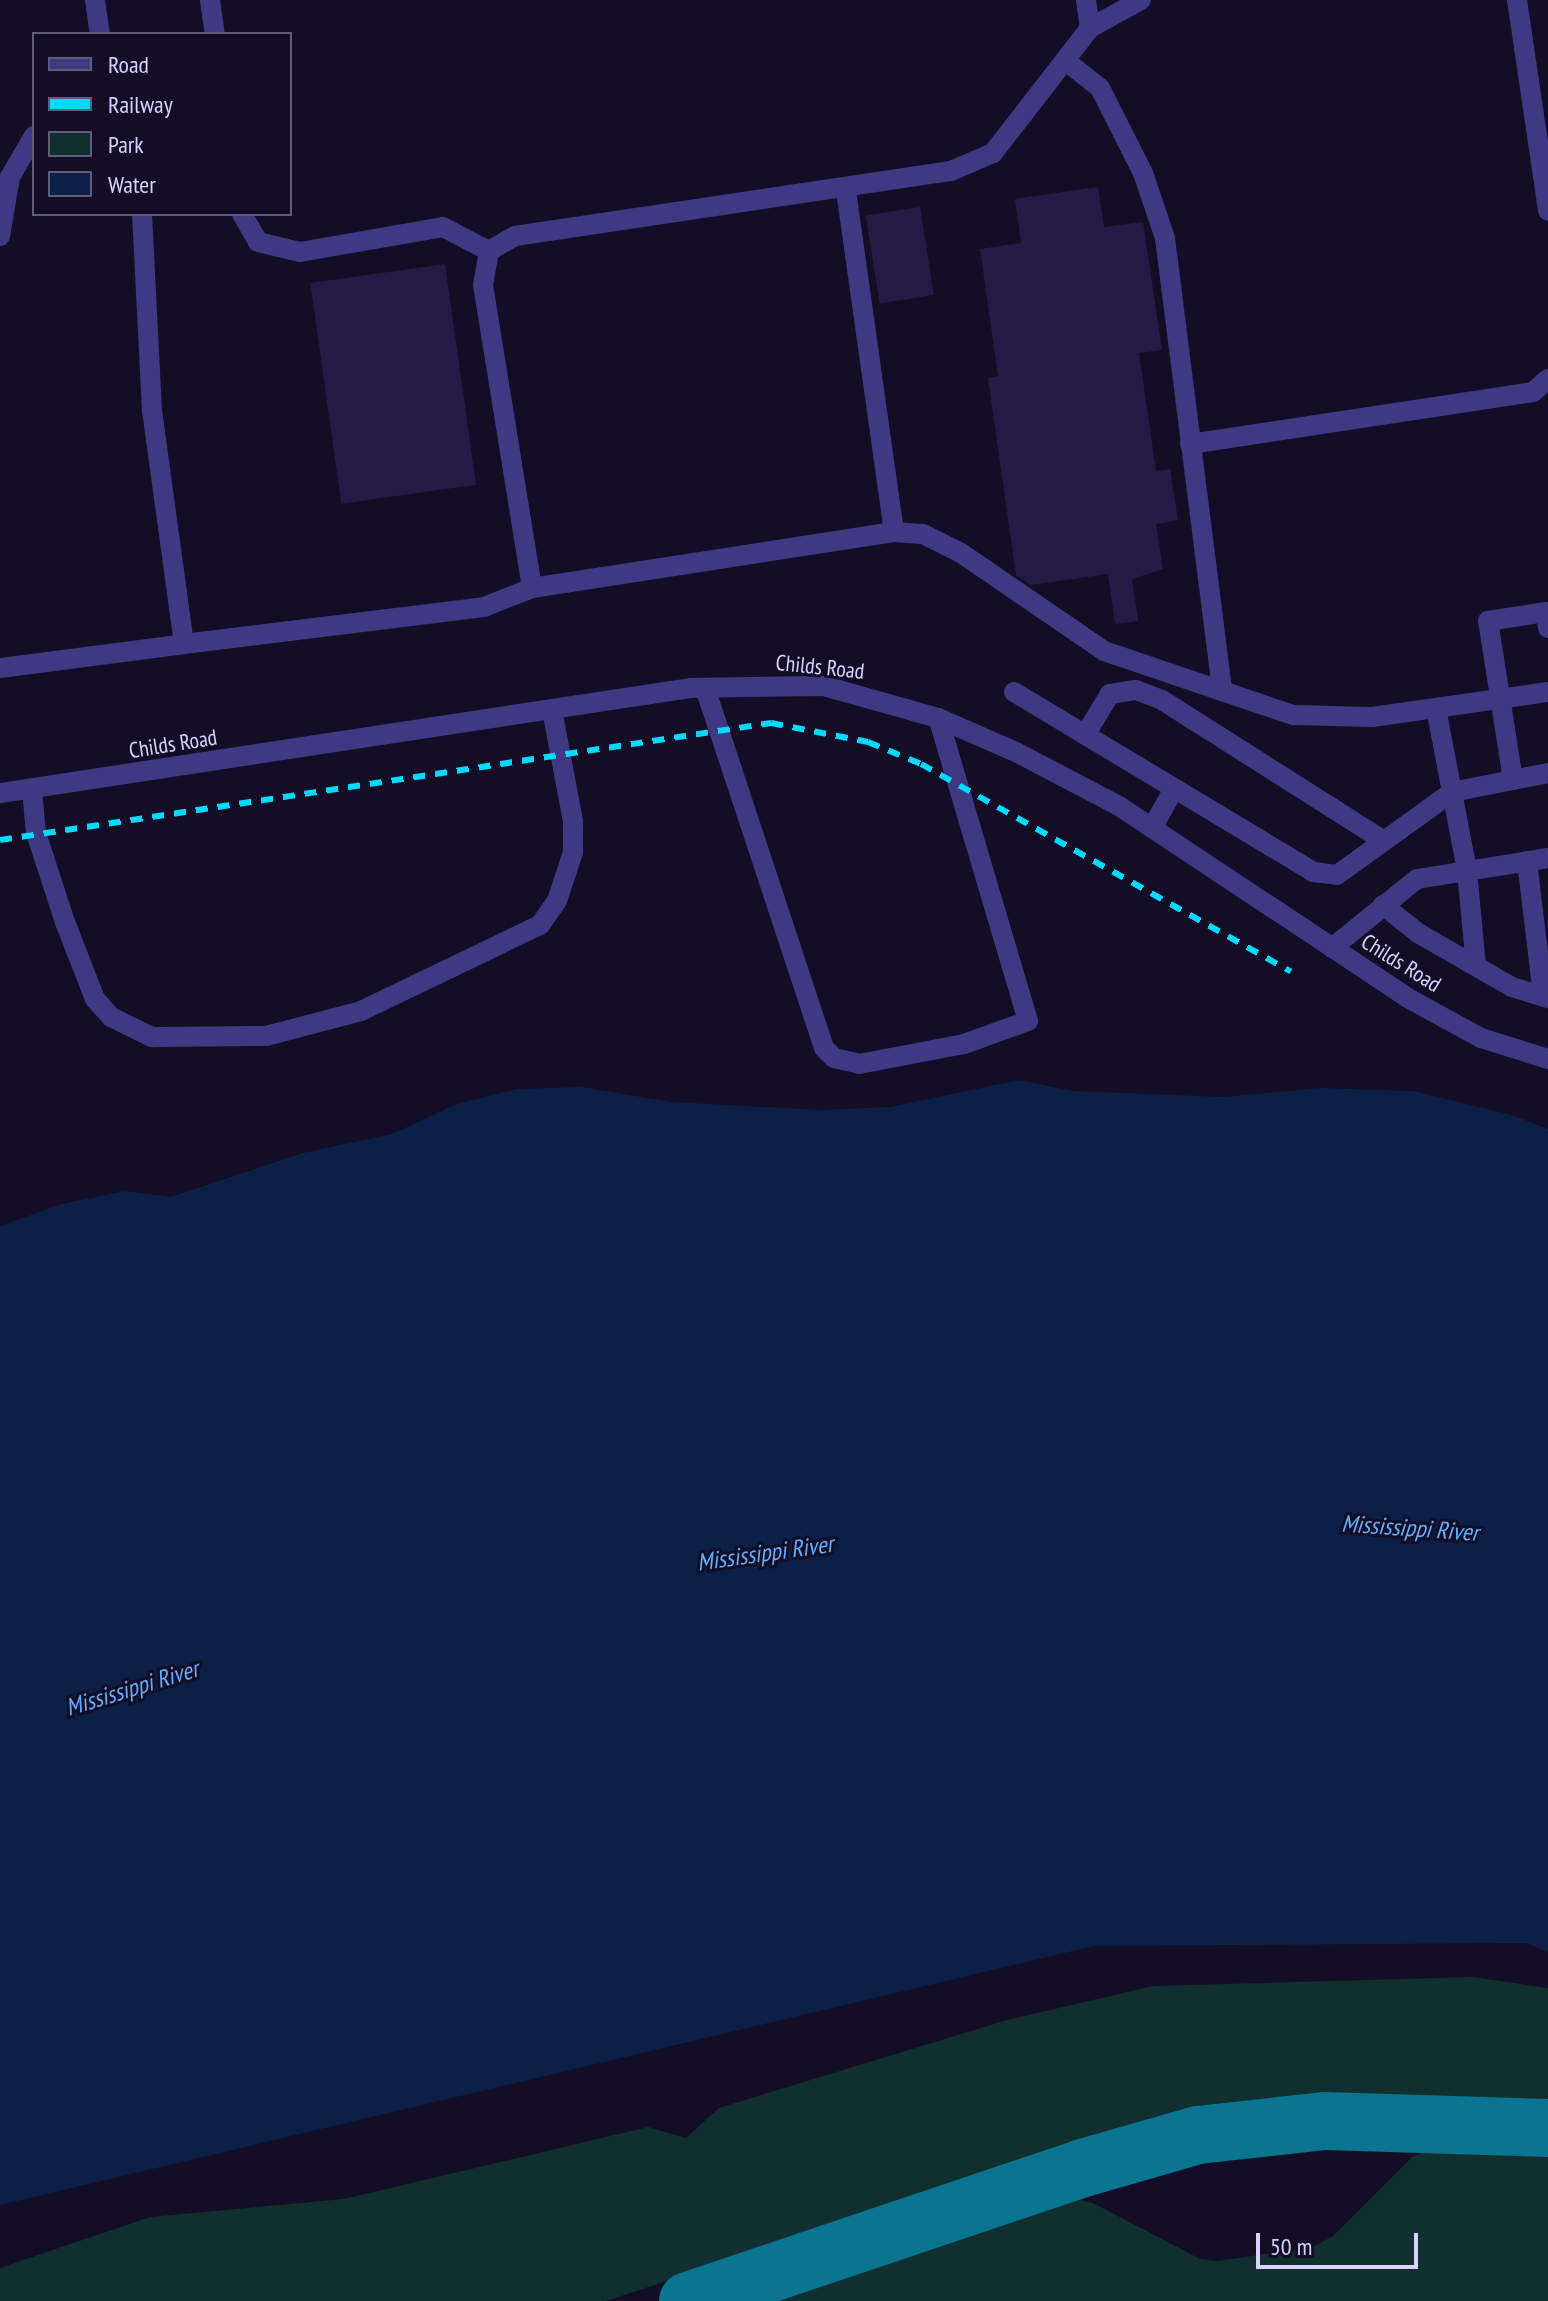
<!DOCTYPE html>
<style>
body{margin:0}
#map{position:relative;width:1548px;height:2301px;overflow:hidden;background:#130e25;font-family:"PT Sans Narrow",sans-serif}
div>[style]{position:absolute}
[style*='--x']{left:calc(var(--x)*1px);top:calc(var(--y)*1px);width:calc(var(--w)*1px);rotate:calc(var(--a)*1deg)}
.green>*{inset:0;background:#112f2f}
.water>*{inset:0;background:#0b1f47}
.taxiway>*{height:58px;margin:-29px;padding:0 29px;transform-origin:29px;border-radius:29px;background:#0a7491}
.building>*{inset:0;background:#251a46;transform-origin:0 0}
.minor>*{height:20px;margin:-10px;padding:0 10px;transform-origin:10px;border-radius:10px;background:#3f3984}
.rail>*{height:6px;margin-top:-3px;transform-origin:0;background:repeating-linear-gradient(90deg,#00dafd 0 12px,transparent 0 22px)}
span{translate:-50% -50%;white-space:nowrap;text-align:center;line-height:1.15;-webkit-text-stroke:6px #130e25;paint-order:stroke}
.street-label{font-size:22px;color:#d9d2ff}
.water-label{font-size:24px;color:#60afff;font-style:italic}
.legend{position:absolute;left:32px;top:32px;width:260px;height:184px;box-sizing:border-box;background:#130e25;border:2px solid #625c7c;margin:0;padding:10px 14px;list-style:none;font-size:24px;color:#d9d2ff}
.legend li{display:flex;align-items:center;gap:16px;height:40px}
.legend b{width:40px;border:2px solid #625c7c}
.scale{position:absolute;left:1256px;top:2233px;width:162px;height:36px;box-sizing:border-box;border:4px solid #d9d2ff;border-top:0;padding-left:10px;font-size:24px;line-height:28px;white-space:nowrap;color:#d9d2ff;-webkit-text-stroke:6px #130e25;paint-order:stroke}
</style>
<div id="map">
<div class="green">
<div style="clip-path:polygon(1472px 1977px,1548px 1988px,1548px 2103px,1383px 2096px,1233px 2105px,1142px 2124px,606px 2301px,0 2301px,0 2268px,150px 2217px,344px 2199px,648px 2127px,686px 2138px,719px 2108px,1007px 2020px,1153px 1986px)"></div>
<div style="clip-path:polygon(1441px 2148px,1548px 2153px,1548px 2301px,763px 2301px,1074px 2199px,1093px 2203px,1200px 2259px,1218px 2261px,1313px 2247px,1333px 2236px,1413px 2156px)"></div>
</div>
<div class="water">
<div style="clip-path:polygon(1019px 1080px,1073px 1091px,1223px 1097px,1320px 1088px,1413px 1091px,1512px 1115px,1548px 1129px,1548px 1952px,1526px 1943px,1094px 1946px,0 2205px,0 1226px,62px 1204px,125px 1191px,171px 1197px,303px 1153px,392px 1134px,457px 1104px,517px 1089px,582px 1087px,671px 1102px,821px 1110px,890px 1107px)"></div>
</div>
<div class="taxiway">
<div style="--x:688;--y:2301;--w:417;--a:-18.6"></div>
<div style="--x:1083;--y:2168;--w:120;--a:-16"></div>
<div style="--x:1198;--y:2135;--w:128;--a:-6.3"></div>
<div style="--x:1325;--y:2121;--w:223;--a:1.8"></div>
</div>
<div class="building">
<div style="clip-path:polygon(1098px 187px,1104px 227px,1143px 222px,1162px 350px,1139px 353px,1156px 471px,1170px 469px,1178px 520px,1156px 524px,1163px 569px,1132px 579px,1138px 621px,1115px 624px,1108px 574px,1031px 585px,1016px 575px,988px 378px,998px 376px,980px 249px,1021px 243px,1015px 199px)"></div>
<div style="left:920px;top:207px;width:89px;height:55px;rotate:81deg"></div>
<div style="left:445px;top:264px;width:223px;height:136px;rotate:82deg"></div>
</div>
<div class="minor">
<div style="--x:95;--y:0;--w:34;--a:82"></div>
<div style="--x:210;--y:0;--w:34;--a:82"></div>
<div style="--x:1086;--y:0;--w:28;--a:82"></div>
<div style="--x:1517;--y:0;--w:213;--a:81.6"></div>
<div style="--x:1066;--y:61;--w:43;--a:38.5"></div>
<div style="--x:1100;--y:88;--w:95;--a:63.2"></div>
<div style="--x:1143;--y:173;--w:69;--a:71.3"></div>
<div style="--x:1165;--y:238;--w:457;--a:82.8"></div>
<div style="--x:242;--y:214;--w:32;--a:60"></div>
<div style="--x:258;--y:242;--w:43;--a:13.4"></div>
<div style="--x:300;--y:252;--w:145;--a:-9.9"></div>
<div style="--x:443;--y:227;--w:52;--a:27.6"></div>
<div style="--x:489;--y:251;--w:35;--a:100"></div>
<div style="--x:483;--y:285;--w:307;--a:80.8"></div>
<div style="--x:0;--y:236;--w:60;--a:-80.4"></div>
<div style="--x:10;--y:177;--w:48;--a:-59.7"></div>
<div style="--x:489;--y:251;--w:30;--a:-30"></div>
<div style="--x:515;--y:236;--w:441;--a:-8.5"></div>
<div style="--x:951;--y:171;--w:46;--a:-23.2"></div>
<div style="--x:993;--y:153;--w:158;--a:-52.2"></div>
<div style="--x:1090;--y:28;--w:58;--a:-28.8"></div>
<div style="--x:1190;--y:444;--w:347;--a:-8.6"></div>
<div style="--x:1533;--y:392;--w:20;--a:-41"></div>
<div style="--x:894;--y:532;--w:29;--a:4"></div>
<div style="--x:923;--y:534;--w:42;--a:26.6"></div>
<div style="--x:961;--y:553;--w:173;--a:34.4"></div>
<div style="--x:1104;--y:651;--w:200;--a:18.7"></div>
<div style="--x:1293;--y:715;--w:79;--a:1.5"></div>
<div style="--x:1372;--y:717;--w:178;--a:-8.1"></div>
<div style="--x:184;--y:644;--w:302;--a:-7"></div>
<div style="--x:484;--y:607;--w:52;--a:-21.6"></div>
<div style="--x:532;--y:588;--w:366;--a:-8.8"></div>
<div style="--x:894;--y:532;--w:346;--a:-98"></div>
<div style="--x:0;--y:668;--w:186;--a:-7.4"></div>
<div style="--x:184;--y:644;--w:235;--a:-97.8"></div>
<div style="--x:152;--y:411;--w:197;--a:-92.9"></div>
<div style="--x:705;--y:688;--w:379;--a:71.7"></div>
<div style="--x:824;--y:1048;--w:14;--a:45"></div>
<div style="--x:834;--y:1058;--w:26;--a:13"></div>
<div style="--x:859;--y:1064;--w:107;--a:-10.8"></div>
<div style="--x:964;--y:1044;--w:68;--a:-19.8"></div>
<div style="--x:1028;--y:1021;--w:316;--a:-106.5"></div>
<div style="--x:1014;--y:692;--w:349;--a:31"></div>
<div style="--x:1313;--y:872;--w:24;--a:7"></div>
<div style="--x:1337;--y:875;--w:142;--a:-35.8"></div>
<div style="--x:1452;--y:792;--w:98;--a:-11.2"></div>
<div style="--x:1436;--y:708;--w:166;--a:79.2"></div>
<div style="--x:1467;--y:871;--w:95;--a:84.6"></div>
<div style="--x:1085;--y:735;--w:48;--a:-58.6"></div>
<div style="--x:1110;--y:694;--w:26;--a:-9"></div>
<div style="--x:1136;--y:690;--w:28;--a:21"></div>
<div style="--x:1162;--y:700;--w:263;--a:32.4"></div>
<div style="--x:1513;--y:780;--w:161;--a:-98.9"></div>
<div style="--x:1488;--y:621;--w:59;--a:-8.8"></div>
<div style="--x:1546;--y:612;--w:16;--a:83"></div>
<div style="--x:32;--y:790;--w:43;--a:84.7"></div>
<div style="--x:36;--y:833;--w:94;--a:72"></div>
<div style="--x:65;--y:922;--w:83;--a:68.7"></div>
<div style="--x:95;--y:999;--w:24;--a:48"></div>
<div style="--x:111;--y:1017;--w:46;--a:26"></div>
<div style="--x:152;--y:1037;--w:114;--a:-0.5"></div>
<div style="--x:266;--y:1036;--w:98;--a:-14.7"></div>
<div style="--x:361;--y:1011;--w:199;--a:-25.7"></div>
<div style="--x:540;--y:925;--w:29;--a:-55"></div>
<div style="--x:557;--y:901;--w:52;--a:-71.9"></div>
<div style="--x:573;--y:852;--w:31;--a:-90"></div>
<div style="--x:573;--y:821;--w:113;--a:-100.7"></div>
<div style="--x:0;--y:793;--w:698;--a:-8.65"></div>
<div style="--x:690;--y:688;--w:134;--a:-0.9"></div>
<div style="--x:824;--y:686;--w:118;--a:15.7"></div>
<div style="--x:938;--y:718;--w:85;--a:23.6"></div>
<div style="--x:1016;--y:752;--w:116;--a:27.7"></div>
<div style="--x:1119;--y:806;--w:345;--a:33.6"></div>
<div style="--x:1406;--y:997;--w:85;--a:28.7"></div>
<div style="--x:1481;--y:1038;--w:70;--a:17.4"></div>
<div style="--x:1152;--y:828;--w:45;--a:-60.6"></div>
<div style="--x:1527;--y:861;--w:136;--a:83.2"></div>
<div style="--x:1383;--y:905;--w:45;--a:38.7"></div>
<div style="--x:1418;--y:933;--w:108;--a:29.9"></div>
<div style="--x:1512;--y:987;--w:38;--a:17"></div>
<div style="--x:1332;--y:948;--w:109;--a:-39.1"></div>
<div style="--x:1417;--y:879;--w:133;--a:-9.1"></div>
</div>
<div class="rail">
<div style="--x:0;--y:840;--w:780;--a:-8.63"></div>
<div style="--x:771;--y:723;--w:99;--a:11.1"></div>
<div style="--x:868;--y:742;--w:57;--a:22.5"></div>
<div style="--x:921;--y:764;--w:424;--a:29.3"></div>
</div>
<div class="street-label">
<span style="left:820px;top:667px;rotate:6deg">Childs Road</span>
<span style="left:173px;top:744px;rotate:-9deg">Childs Road</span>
<span style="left:1401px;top:963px;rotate:32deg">Childs Road</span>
</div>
<div class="water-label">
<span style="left:1410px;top:1528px;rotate:4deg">Mississippi River</span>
<span style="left:765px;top:1553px;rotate:-8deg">Mississippi River</span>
<span style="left:132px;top:1688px;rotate:-17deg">Mississippi River</span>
</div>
<ul class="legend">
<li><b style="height:10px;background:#3f3984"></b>Road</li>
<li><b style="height:10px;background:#00dafd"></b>Railway</li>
<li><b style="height:22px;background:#112f2f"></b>Park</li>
<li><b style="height:22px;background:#0b1f47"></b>Water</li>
</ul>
<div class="scale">50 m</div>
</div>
